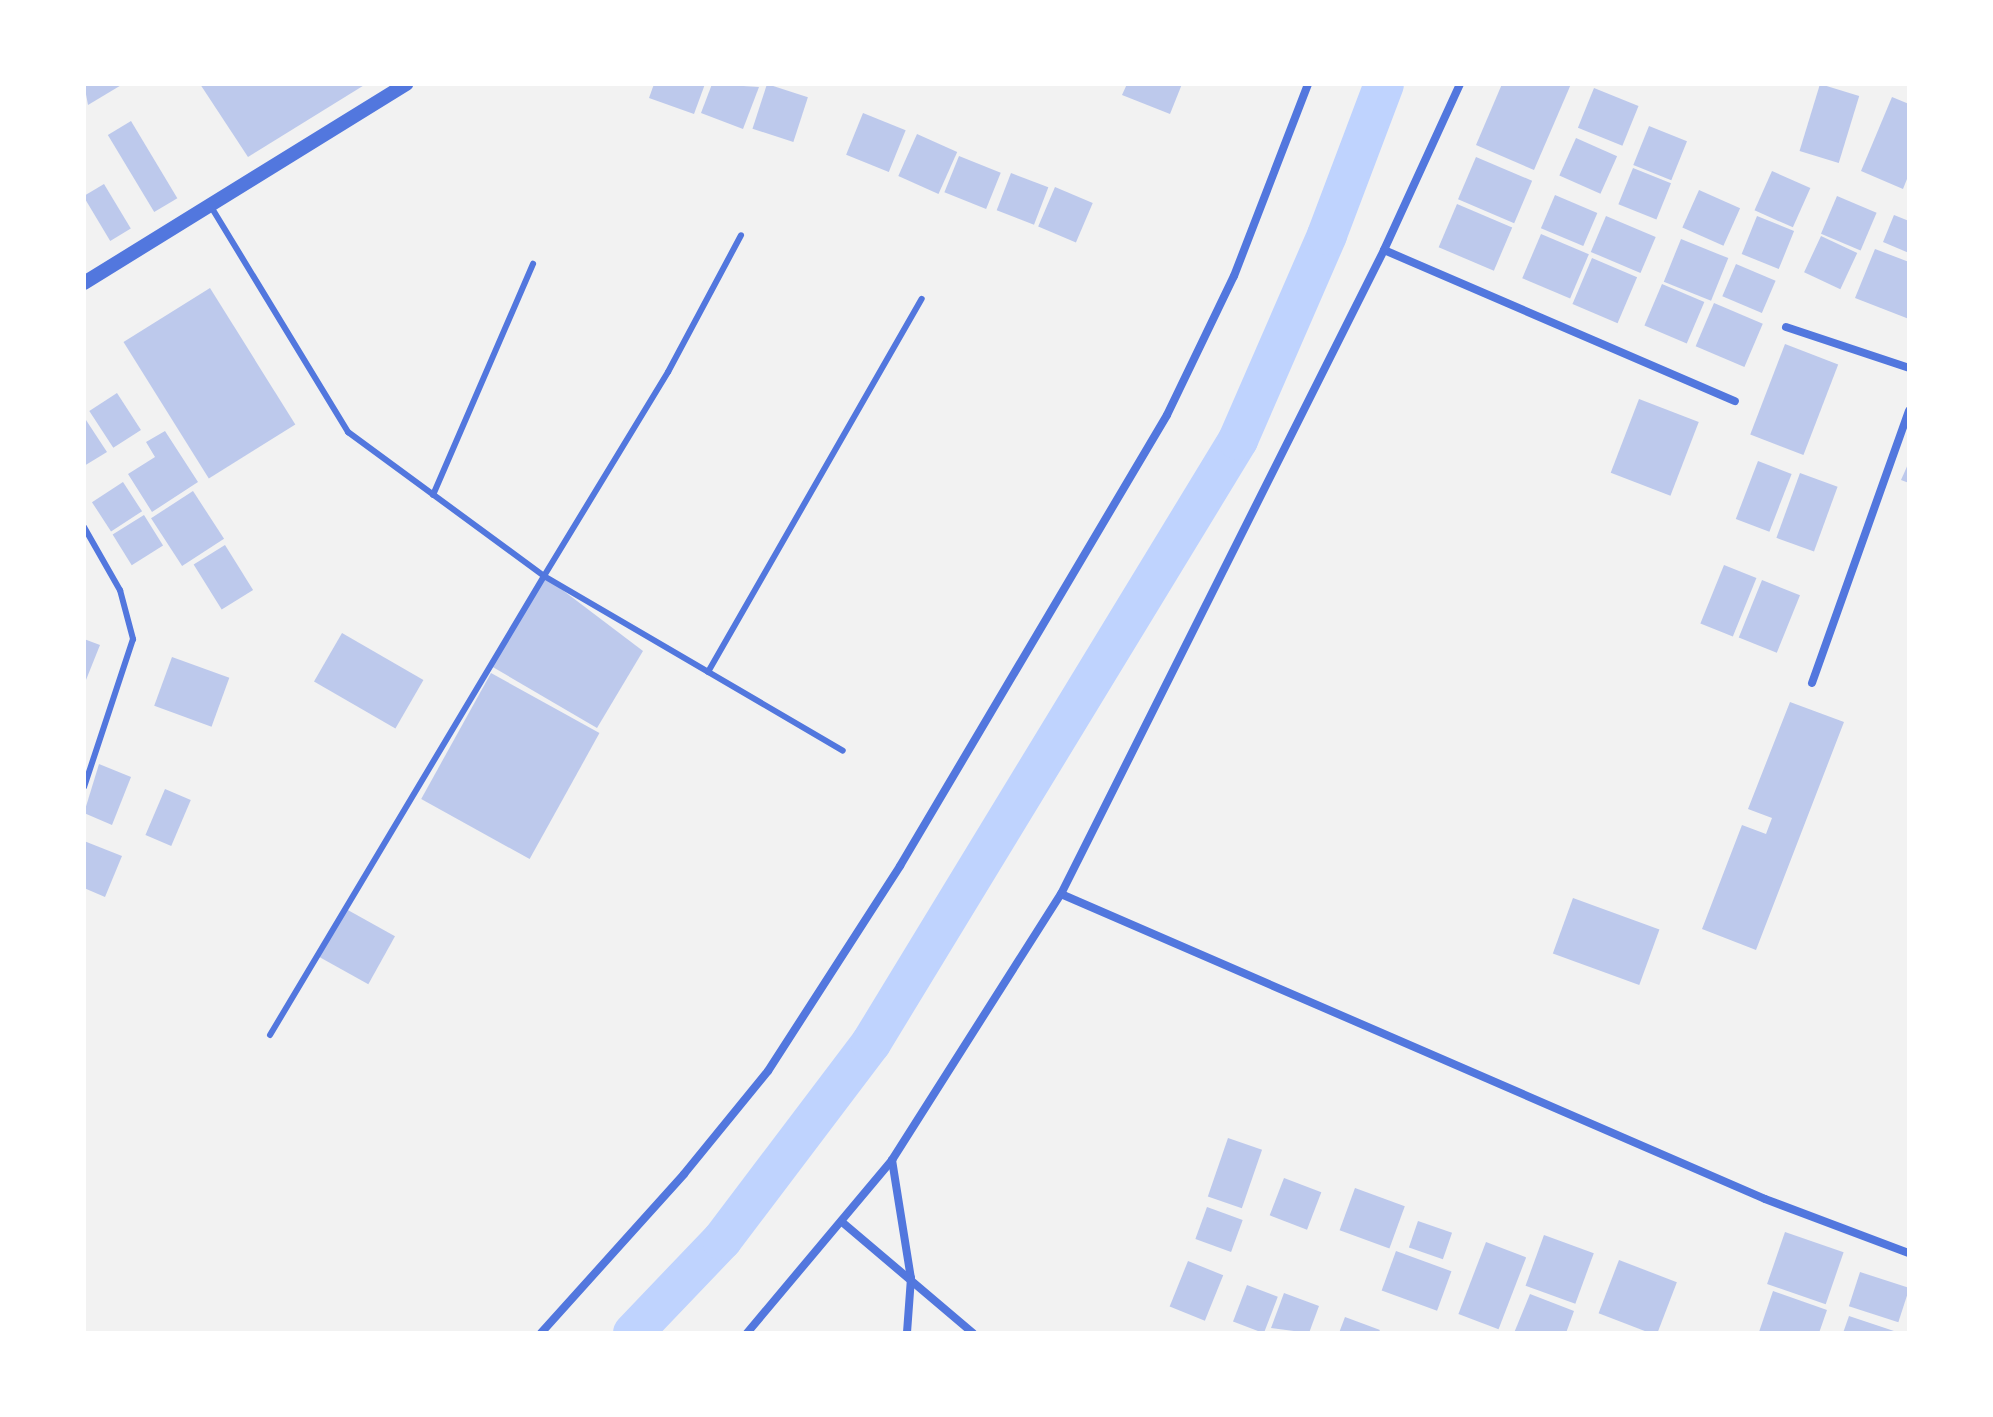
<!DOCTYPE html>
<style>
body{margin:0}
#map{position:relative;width:1993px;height:1417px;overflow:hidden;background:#f2f2f2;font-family:Quicksand,sans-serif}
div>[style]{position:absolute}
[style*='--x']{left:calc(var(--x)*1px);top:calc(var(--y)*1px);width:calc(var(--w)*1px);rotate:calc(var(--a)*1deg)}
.canal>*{height:40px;margin:-20px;padding:0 20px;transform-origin:20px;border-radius:20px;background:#bfd3fe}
.building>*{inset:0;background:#bdc9ec;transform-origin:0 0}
.service>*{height:6px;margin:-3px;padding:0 3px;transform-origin:3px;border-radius:3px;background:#5277de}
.minor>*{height:8px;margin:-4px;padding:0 4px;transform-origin:4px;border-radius:4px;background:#5277de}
.tertiary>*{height:14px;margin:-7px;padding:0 7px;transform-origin:7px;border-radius:7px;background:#5277de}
span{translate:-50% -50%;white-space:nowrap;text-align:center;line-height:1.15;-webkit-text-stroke:6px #fff;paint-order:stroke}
.frame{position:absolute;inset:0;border:86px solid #fff;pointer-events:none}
</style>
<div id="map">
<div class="canal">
<div style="--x:633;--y:1333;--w:129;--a:-46.3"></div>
<div style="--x:722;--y:1240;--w:247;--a:-52.9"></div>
<div style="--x:871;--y:1043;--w:706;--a:-58.67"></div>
<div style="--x:1238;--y:440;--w:223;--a:-66.5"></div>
<div style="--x:1327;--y:235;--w:161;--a:-69.3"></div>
</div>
<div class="building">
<div style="clip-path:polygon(84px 84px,123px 84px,88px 105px)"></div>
<div style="clip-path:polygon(200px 84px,366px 84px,248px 157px)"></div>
<div style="clip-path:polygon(654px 84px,705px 84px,694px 114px,649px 98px)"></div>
<div style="clip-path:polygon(712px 84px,759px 87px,743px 129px,701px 113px)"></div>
<div style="left:767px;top:84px;width:43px;height:47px;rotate:18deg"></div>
<div style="clip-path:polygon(1127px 84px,1182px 84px,1170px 114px,1122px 95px)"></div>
<div style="clip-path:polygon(1502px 84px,1571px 84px,1534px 170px,1476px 145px)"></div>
<div style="left:1820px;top:84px;width:41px;height:70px;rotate:17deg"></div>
<div style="left:1594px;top:88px;width:48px;height:43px;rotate:22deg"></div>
<div style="clip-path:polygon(1892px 97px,1909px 104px,1909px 174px,1903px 189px,1861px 171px)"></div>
<div style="left:863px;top:113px;width:46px;height:45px;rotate:22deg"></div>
<div style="left:131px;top:121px;width:90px;height:27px;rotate:59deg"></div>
<div style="left:1649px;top:126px;width:41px;height:42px;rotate:22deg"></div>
<div style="left:917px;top:134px;width:44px;height:46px;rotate:24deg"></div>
<div style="left:1576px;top:138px;width:45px;height:41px;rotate:24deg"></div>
<div style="left:959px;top:156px;width:45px;height:39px;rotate:22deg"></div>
<div style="left:1476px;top:157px;width:61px;height:46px;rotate:23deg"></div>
<div style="left:1633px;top:168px;width:41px;height:39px;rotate:22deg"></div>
<div style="left:1772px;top:171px;width:42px;height:43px;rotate:24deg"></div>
<div style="left:1011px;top:173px;width:40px;height:40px;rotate:21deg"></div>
<div style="left:104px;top:184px;width:52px;height:24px;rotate:59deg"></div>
<div style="left:1055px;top:187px;width:41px;height:43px;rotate:23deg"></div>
<div style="left:1699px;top:190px;width:45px;height:41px;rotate:24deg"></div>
<div style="left:1555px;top:195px;width:46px;height:36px;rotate:23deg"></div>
<div style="left:1837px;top:196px;width:43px;height:41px;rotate:23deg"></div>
<div style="left:1457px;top:204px;width:60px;height:47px;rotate:23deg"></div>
<div style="clip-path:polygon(1894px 215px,1909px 221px,1909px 253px,1883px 242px)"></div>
<div style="left:1606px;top:216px;width:54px;height:39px;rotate:23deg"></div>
<div style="left:1757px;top:216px;width:40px;height:41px;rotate:22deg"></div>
<div style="left:1541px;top:234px;width:52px;height:48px;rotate:23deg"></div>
<div style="left:1821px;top:236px;width:40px;height:40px;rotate:25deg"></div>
<div style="left:1681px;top:239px;width:51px;height:46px;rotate:22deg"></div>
<div style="clip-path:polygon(1875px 249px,1909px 262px,1909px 319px,1855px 298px)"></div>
<div style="left:1592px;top:258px;width:49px;height:50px;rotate:23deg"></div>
<div style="left:1736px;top:264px;width:43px;height:35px;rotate:23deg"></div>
<div style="left:1662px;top:284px;width:46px;height:45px;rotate:23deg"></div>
<div style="left:210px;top:288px;width:161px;height:102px;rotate:58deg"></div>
<div style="left:1714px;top:303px;width:53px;height:47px;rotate:23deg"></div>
<div style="left:1785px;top:344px;width:57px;height:97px;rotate:21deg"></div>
<div style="left:117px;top:393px;width:44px;height:33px;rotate:57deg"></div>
<div style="left:1639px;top:399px;width:64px;height:79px;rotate:21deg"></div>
<div style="clip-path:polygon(84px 417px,107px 452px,84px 466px)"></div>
<div style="clip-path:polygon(165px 431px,198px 482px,152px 512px,128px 474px,155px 457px,146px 442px)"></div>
<div style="left:1758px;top:461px;width:36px;height:62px;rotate:21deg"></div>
<div style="clip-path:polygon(1909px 462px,1909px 483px,1901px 480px)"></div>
<div style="left:1800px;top:473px;width:40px;height:69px;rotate:20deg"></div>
<div style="left:123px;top:482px;width:35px;height:37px;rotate:57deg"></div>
<div style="left:193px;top:491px;width:57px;height:50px;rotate:57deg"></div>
<div style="left:144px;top:515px;width:36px;height:37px;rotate:58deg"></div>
<div style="left:225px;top:545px;width:53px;height:37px;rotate:58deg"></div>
<div style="left:1724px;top:565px;width:35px;height:63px;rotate:22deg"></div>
<div style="clip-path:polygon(544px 576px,643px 651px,597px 728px,491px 666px)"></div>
<div style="left:1762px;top:580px;width:41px;height:62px;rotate:22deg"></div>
<div style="left:342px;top:633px;width:94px;height:56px;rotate:30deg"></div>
<div style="clip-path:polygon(84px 639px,100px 645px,84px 685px)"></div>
<div style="left:172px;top:657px;width:61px;height:52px;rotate:20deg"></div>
<div style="left:491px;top:673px;width:124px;height:144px;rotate:29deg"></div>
<div style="clip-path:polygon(1790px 702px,1844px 722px,1756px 950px,1702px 929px,1742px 825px,1766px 834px,1772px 818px,1748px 809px)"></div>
<div style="clip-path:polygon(99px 764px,131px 777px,112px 825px,84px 813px)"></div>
<div style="left:165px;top:789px;width:28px;height:50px;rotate:23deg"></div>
<div style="clip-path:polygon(84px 841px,122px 856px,105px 897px,84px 888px)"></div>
<div style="left:1573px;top:898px;width:92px;height:59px;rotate:20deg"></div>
<div style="left:346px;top:909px;width:56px;height:55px;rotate:29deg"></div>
<div style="left:1228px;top:1138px;width:36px;height:62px;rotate:19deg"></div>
<div style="left:1284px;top:1178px;width:40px;height:40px;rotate:21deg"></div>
<div style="left:1355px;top:1188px;width:53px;height:45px;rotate:20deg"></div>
<div style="left:1207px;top:1207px;width:38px;height:34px;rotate:20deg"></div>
<div style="left:1418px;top:1221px;width:36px;height:28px;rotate:19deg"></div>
<div style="left:1785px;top:1232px;width:62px;height:55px;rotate:19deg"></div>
<div style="left:1544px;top:1235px;width:53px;height:54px;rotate:20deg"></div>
<div style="left:1486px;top:1242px;width:43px;height:77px;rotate:21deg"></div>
<div style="left:1396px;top:1251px;width:59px;height:42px;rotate:20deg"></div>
<div style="left:1619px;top:1260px;width:62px;height:57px;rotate:21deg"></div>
<div style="left:1188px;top:1261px;width:38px;height:49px;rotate:22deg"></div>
<div style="left:1860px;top:1272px;width:52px;height:36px;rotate:18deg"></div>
<div style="left:1247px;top:1285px;width:33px;height:39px;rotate:21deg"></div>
<div style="clip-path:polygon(1773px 1291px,1827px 1310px,1819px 1333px,1759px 1332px)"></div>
<div style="clip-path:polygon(1284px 1293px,1319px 1306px,1309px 1333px,1271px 1328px)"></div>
<div style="clip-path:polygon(1530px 1294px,1574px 1311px,1566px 1333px,1514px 1333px)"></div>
<div style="clip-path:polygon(1849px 1316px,1897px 1332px,1897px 1333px,1843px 1333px)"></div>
<div style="clip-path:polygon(1345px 1317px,1380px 1330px,1378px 1333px,1339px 1333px)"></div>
</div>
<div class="service">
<div style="--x:210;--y:205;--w:266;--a:58.7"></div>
<div style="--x:348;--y:432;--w:243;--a:36.3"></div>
<div style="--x:544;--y:576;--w:239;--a:-58.7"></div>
<div style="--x:668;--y:372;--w:155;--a:-61.9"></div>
<div style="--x:433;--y:495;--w:252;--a:-66.6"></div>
<div style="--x:84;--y:527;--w:73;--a:60.3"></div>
<div style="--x:120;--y:590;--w:51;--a:75.1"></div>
<div style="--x:133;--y:639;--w:156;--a:108.3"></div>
<div style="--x:708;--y:672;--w:430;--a:-60.2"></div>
<div style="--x:270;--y:1035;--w:535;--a:-59.16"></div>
<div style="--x:544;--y:576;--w:346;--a:30.3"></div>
</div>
<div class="minor">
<div style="--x:1384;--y:250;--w:382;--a:23.3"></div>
<div style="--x:1786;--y:327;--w:130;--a:18.4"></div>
<div style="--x:1812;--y:683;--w:289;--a:-70.4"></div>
<div style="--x:1061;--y:894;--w:767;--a:23.42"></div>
<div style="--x:1765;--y:1199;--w:154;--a:20.6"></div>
<div style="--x:892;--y:1160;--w:120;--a:80.9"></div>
<div style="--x:911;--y:1278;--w:55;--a:94.2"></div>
<div style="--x:842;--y:1222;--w:172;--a:40.3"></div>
<div style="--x:541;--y:1333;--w:214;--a:-48"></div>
<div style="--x:684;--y:1174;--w:133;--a:-50.8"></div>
<div style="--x:768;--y:1071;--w:244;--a:-57.2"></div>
<div style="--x:900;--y:866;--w:524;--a:-59.37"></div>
<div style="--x:1167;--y:415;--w:154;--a:-64.3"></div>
<div style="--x:1234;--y:276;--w:206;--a:-68.9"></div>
<div style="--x:747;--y:1333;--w:226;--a:-50"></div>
<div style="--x:892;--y:1160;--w:315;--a:-57.6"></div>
<div style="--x:1061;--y:894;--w:720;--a:-63.36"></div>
<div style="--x:1384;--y:250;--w:183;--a:-65.4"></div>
</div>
<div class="tertiary">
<div style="--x:84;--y:283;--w:379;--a:-31.7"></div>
</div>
<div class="frame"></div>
</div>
